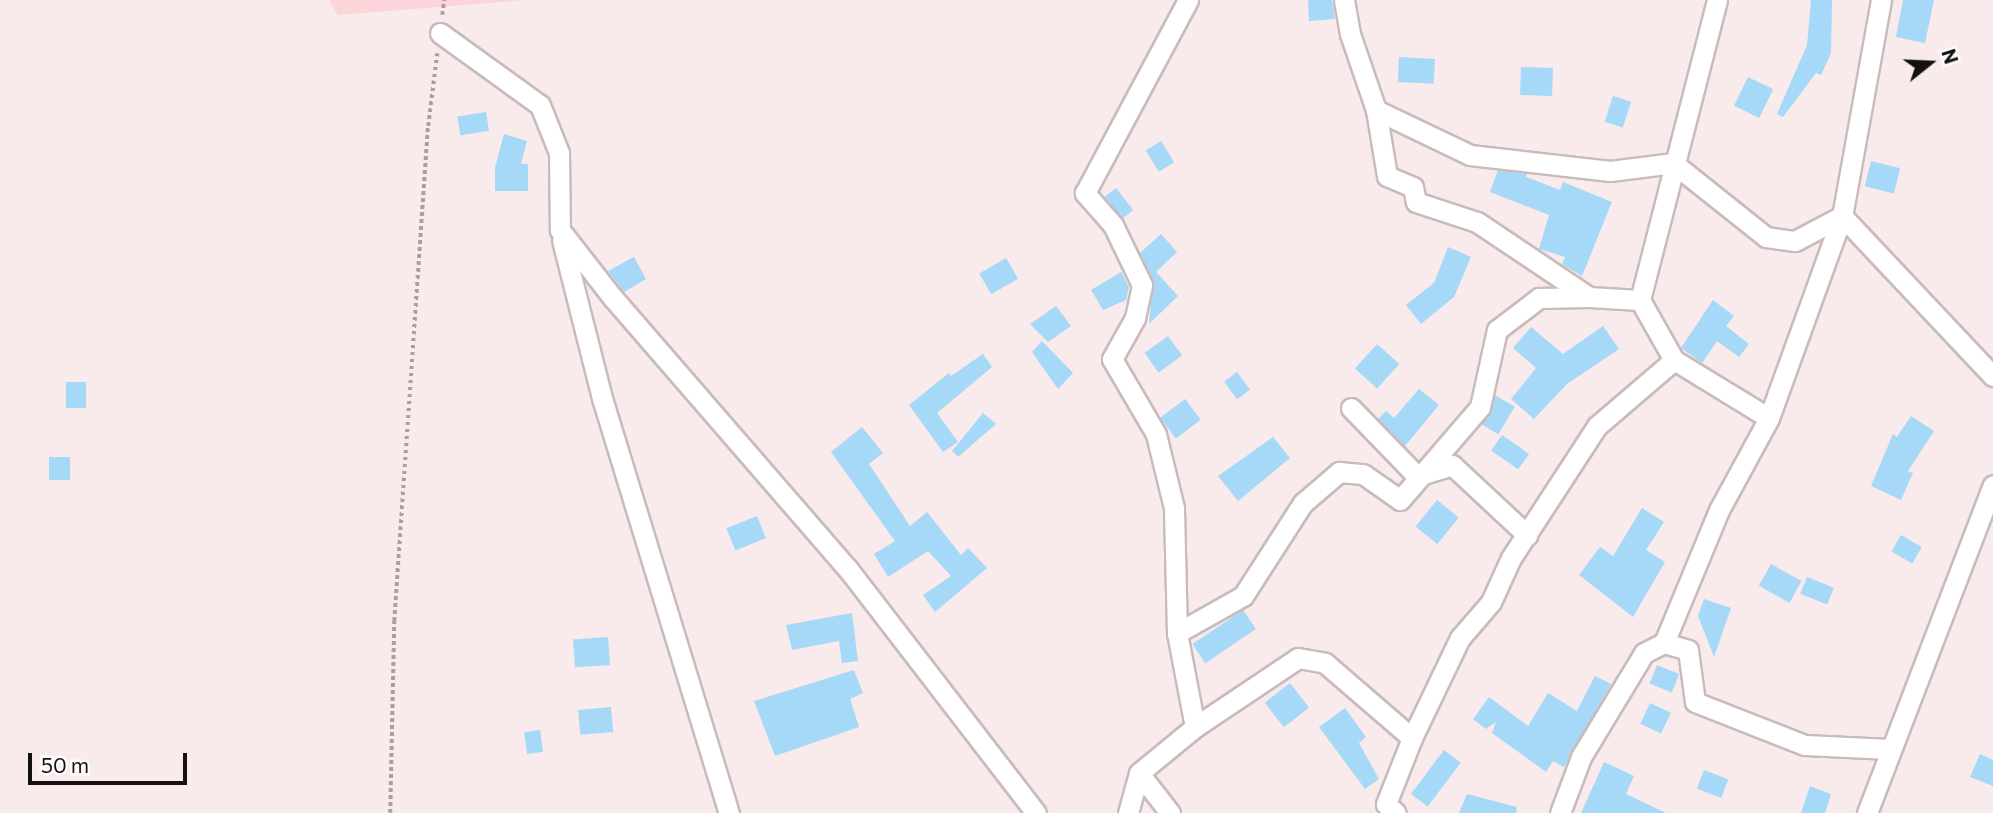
<!DOCTYPE html>
<style>
body{margin:0}
#map{position:relative;width:1993px;height:813px;overflow:hidden;background:#f9eaec;font-family:Commissioner,sans-serif}
div>[style]{position:absolute}
[style*='--x']{left:calc(var(--x)*1px);top:calc(var(--y)*1px);width:calc(var(--w)*1px);rotate:calc(var(--a)*1deg)}
.green>*{inset:0;background:#fbd5d9}
.building>*{inset:0;background:#a6d8f7;transform-origin:0 0}
.path>*{height:3.5px;margin-top:-1.75px;transform-origin:0;background:repeating-linear-gradient(90deg,#aa9ea0 0 3.5px,transparent 0 7px)}
.roads{filter:drop-shadow(2px 0 #c9bbbc) drop-shadow(-2px 0 #c9bbbc) drop-shadow(0 2px #c9bbbc) drop-shadow(0 -2px #c9bbbc)}
.minor>*{height:19px;margin:-9.5px;padding:0 9.5px;transform-origin:9.5px;border-radius:9.5px;background:#fff}
span{translate:-50% -50%;white-space:nowrap;text-align:center;line-height:1.15;-webkit-text-stroke:5px #fefbfb;paint-order:stroke}
.north{position:absolute;left:1895px;top:28px;width:70px;height:70px;-webkit-text-stroke:5px #fefbfb;paint-order:stroke;rotate:72deg;font-size:19px;font-weight:700;line-height:28px;text-align:center;color:#151011}
.north::after{content:'';display:block;margin:auto;width:24px;height:32px;background:#151011;clip-path:polygon(50% 0,100% 100%,50% 72%,0 100%)}
.scale{position:absolute;left:28px;top:753px;width:159px;height:32px;box-sizing:border-box;border:4px solid #151011;border-top:0;padding-left:9px;font-size:21px;line-height:24px;white-space:nowrap;color:#151011;-webkit-text-stroke:5px #fefbfb;paint-order:stroke}
</style>
<div id="map">
<div class="green">
<div style="clip-path:polygon(329px 0,524px 0,338px 15px)"></div>
</div>
<div class="building">
<div style="clip-path:polygon(1308px 0,1332px 0,1335px 19px,1309px 21px)"></div>
<div style="clip-path:polygon(1811px 0,1832px 0,1831px 53px,1821px 75px,1816px 73px,1783px 117px,1777px 114px,1807px 45px)"></div>
<div style="clip-path:polygon(1903px 0,1934px 0,1925px 43px,1896px 37px)"></div>
<div style="left:1399px;top:57px;width:36px;height:25px;rotate:3deg"></div>
<div style="left:1521px;top:67px;width:32px;height:28px;rotate:2deg"></div>
<div style="left:1748px;top:77px;width:28px;height:32px;rotate:26deg"></div>
<div style="left:1613px;top:96px;width:19px;height:27px;rotate:18deg"></div>
<div style="left:486px;top:112px;width:19px;height:29px;rotate:81deg"></div>
<div style="clip-path:polygon(504px 134px,527px 141px,521px 164px,528px 164px,528px 191px,495px 191px,495px 168px)"></div>
<div style="left:1161px;top:141px;width:25px;height:18px;rotate:58deg"></div>
<div style="left:1871px;top:161px;width:30px;height:26px;rotate:14deg"></div>
<div style="clip-path:polygon(1498px 170px,1527px 174px,1526px 177px,1560px 190px,1563px 182px,1612px 202px,1582px 276px,1562px 264px,1565px 257px,1539px 249px,1549px 215px,1490px 192px)"></div>
<div style="left:1116px;top:188px;width:28px;height:14px;rotate:52deg"></div>
<div style="clip-path:polygon(1161px 234px,1177px 252px,1156px 272px,1178px 296px,1149px 324px,1153px 280px,1140px 253px)"></div>
<div style="clip-path:polygon(1448px 247px,1471px 257px,1454px 297px,1421px 324px,1406px 305px,1434px 283px)"></div>
<div style="clip-path:polygon(634px 257px,646px 279px,624px 292px,608px 271px)"></div>
<div style="left:1006px;top:258px;width:24px;height:31px;rotate:60deg"></div>
<div style="clip-path:polygon(1121px 272px,1129px 287px,1126px 300px,1103px 310px,1091px 290px)"></div>
<div style="clip-path:polygon(1713px 300px,1734px 316px,1726px 326px,1749px 344px,1739px 357px,1717px 341px,1702px 363px,1681px 348px)"></div>
<div style="clip-path:polygon(1056px 306px,1071px 326px,1048px 342px,1030px 324px)"></div>
<div style="clip-path:polygon(1603px 326px,1619px 349px,1567px 384px,1534px 419px,1511px 399px,1536px 368px,1513px 348px,1531px 327px,1563px 354px)"></div>
<div style="left:1168px;top:336px;width:24px;height:29px;rotate:54deg"></div>
<div style="clip-path:polygon(1042px 341px,1073px 373px,1058px 389px,1032px 352px)"></div>
<div style="left:1377px;top:344px;width:30px;height:33px;rotate:42deg"></div>
<div style="clip-path:polygon(983px 354px,992px 367px,937px 413px,958px 442px,943px 452px,909px 405px,949px 373px,951px 376px)"></div>
<div style="left:1237px;top:372px;width:22px;height:16px;rotate:54deg"></div>
<div style="left:66px;top:382px;width:20px;height:26px"></div>
<div style="clip-path:polygon(1419px 389px,1439px 405px,1405px 446px,1378px 419px,1386px 411px,1394px 418px)"></div>
<div style="left:1495px;top:395px;width:23px;height:32px;rotate:31deg"></div>
<div style="left:1185px;top:399px;width:26px;height:31px;rotate:53deg"></div>
<div style="clip-path:polygon(983px 413px,996px 424px,958px 457px,952px 451px)"></div>
<div style="clip-path:polygon(1911px 416px,1934px 431px,1908px 471px,1913px 473px,1901px 500px,1871px 486px,1893px 434px,1897px 437px)"></div>
<div style="clip-path:polygon(862px 427px,883px 453px,869px 464px,910px 526px,927px 512px,961px 555px,968px 548px,987px 568px,935px 612px,923px 595px,951px 576px,928px 551px,888px 577px,874px 554px,895px 541px,831px 452px)"></div>
<div style="left:1502px;top:435px;width:33px;height:19px;rotate:35deg"></div>
<div style="clip-path:polygon(1273px 437px,1290px 458px,1238px 501px,1218px 476px)"></div>
<div style="left:49px;top:457px;width:21px;height:23px"></div>
<div style="left:1437px;top:500px;width:28px;height:34px;rotate:39deg"></div>
<div style="clip-path:polygon(1642px 508px,1664px 522px,1646px 550px,1665px 562px,1633px 617px,1579px 575px,1600px 547px,1613px 556px)"></div>
<div style="left:757px;top:516px;width:24px;height:33px;rotate:68deg"></div>
<div style="left:1901px;top:535px;width:24px;height:19px;rotate:30deg"></div>
<div style="left:1771px;top:564px;width:35px;height:25px;rotate:29deg"></div>
<div style="left:1807px;top:577px;width:29px;height:18px;rotate:22deg"></div>
<div style="clip-path:polygon(1704px 599px,1731px 608px,1714px 657px,1698px 616px)"></div>
<div style="left:1243px;top:610px;width:23px;height:61px;rotate:56deg"></div>
<div style="clip-path:polygon(852px 613px,858px 661px,842px 663px,839px 641px,792px 650px,786px 625px)"></div>
<div style="left:608px;top:637px;width:28px;height:35px;rotate:86deg"></div>
<div style="left:1657px;top:665px;width:24px;height:20px;rotate:22deg"></div>
<div style="clip-path:polygon(854px 670px,863px 693px,850px 699px,859px 727px,775px 756px,754px 701px)"></div>
<div style="clip-path:polygon(1595px 676px,1611px 684px,1564px 767px,1553px 761px,1546px 772px,1492px 733px,1496px 722px,1486px 729px,1473px 719px,1489px 697px,1528px 726px,1548px 693px,1577px 711px)"></div>
<div style="left:1290px;top:683px;width:31px;height:32px;rotate:52deg"></div>
<div style="left:1650px;top:703px;width:23px;height:23px;rotate:25deg"></div>
<div style="left:611px;top:707px;width:25px;height:33px;rotate:85deg"></div>
<div style="clip-path:polygon(1345px 708px,1366px 737px,1359px 743px,1379px 779px,1365px 789px,1319px 727px)"></div>
<div style="left:540px;top:730px;width:22px;height:16px;rotate:82deg"></div>
<div style="left:1444px;top:750px;width:21px;height:55px;rotate:37deg"></div>
<div style="clip-path:polygon(1980px 754px,1993px 760px,1993px 786px,1970px 777px)"></div>
<div style="clip-path:polygon(1604px 762px,1634px 776px,1626px 794px,1666px 813px,1581px 813px)"></div>
<div style="left:1704px;top:770px;width:26px;height:20px;rotate:21deg"></div>
<div style="clip-path:polygon(1810px 786px,1831px 794px,1825px 813px,1801px 813px)"></div>
<div style="clip-path:polygon(1467px 794px,1517px 807px,1516px 813px,1459px 813px)"></div>
</div>
<div class="path">
<div style="--x:442;--y:15;--w:15;--a:-82"></div>
<div style="--x:390;--y:813;--w:192;--a:-88.8"></div>
<div style="--x:394;--y:621;--w:496;--a:-86.1"></div>
<div style="--x:428;--y:126;--w:73;--a:-82.9"></div>
</div>
<div class="roads">
<div class="minor">
<div style="--x:1344;--y:0;--w:35;--a:80"></div>
<div style="--x:1350;--y:34;--w:80;--a:71.1"></div>
<div style="--x:1376;--y:110;--w:67;--a:80.5"></div>
<div style="--x:1387;--y:176;--w:28;--a:23"></div>
<div style="--x:1413;--y:187;--w:15;--a:79"></div>
<div style="--x:1416;--y:202;--w:64;--a:18.2"></div>
<div style="--x:1477;--y:222;--w:135;--a:33.8"></div>
<div style="--x:1589;--y:297;--w:51;--a:3.4"></div>
<div style="--x:1640;--y:300;--w:69;--a:60.5"></div>
<div style="--x:1674;--y:360;--w:111;--a:31.4"></div>
<div style="--x:1769;--y:418;--w:105;--a:118.5"></div>
<div style="--x:1719;--y:510;--w:144;--a:112.5"></div>
<div style="--x:1881;--y:0;--w:219;--a:100.2"></div>
<div style="--x:1842;--y:216;--w:220;--a:46.7"></div>
<div style="--x:440;--y:33;--w:123;--a:35.8"></div>
<div style="--x:540;--y:105;--w:52;--a:68.4"></div>
<div style="--x:559;--y:153;--w:77;--a:89.3"></div>
<div style="--x:560;--y:230;--w:86;--a:52.1"></div>
<div style="--x:613;--y:298;--w:359;--a:49.1"></div>
<div style="--x:848;--y:569;--w:308;--a:52.4"></div>
<div style="--x:1376;--y:110;--w:104;--a:25.6"></div>
<div style="--x:1470;--y:155;--w:141;--a:6.5"></div>
<div style="--x:1610;--y:171;--w:64;--a:-7.2"></div>
<div style="--x:1673;--y:163;--w:119;--a:38.5"></div>
<div style="--x:1766;--y:237;--w:29;--a:8"></div>
<div style="--x:1795;--y:241;--w:53;--a:-28"></div>
<div style="--x:562;--y:240;--w:163;--a:75.8"></div>
<div style="--x:602;--y:398;--w:434;--a:73"></div>
<div style="--x:1640;--y:300;--w:310;--a:-75.6"></div>
<div style="--x:1351;--y:408;--w:95;--a:45.9"></div>
<div style="--x:1417;--y:476;--w:37;--a:-17"></div>
<div style="--x:1452;--y:465;--w:103;--a:43"></div>
<div style="--x:1769;--y:418;--w:215;--a:-70.1"></div>
<div style="--x:1177;--y:633;--w:125;--a:-91.4"></div>
<div style="--x:1174;--y:508;--w:76;--a:-103.7"></div>
<div style="--x:1156;--y:434;--w:87;--a:-120.4"></div>
<div style="--x:1112;--y:359;--w:47;--a:-60.7"></div>
<div style="--x:1135;--y:318;--w:34;--a:-78"></div>
<div style="--x:1142;--y:285;--w:67;--a:-115.8"></div>
<div style="--x:1113;--y:225;--w:43;--a:-131.2"></div>
<div style="--x:1085;--y:193;--w:219;--a:-61.9"></div>
<div style="--x:1195;--y:727;--w:96;--a:-100.8"></div>
<div style="--x:1177;--y:633;--w:76;--a:-29.3"></div>
<div style="--x:1243;--y:596;--w:111;--a:-57.2"></div>
<div style="--x:1303;--y:503;--w:48;--a:-40.7"></div>
<div style="--x:1339;--y:472;--w:24;--a:5"></div>
<div style="--x:1363;--y:474;--w:45;--a:35.1"></div>
<div style="--x:1400;--y:500;--w:123;--a:-49.3"></div>
<div style="--x:1480;--y:407;--w:79;--a:-77.6"></div>
<div style="--x:1497;--y:330;--w:53;--a:-37.3"></div>
<div style="--x:1539;--y:298;--w:49;--a:-1.2"></div>
<div style="--x:1412;--y:738;--w:111;--a:-64.4"></div>
<div style="--x:1460;--y:638;--w:48;--a:-49.3"></div>
<div style="--x:1491;--y:602;--w:48;--a:-65.6"></div>
<div style="--x:1511;--y:558;--w:158;--a:-56.9"></div>
<div style="--x:1597;--y:426;--w:101;--a:-40.6"></div>
<div style="--x:1139;--y:773;--w:51;--a:52.2"></div>
<div style="--x:1128;--y:813;--w:41;--a:-74.6"></div>
<div style="--x:1139;--y:773;--w:72;--a:-39.4"></div>
<div style="--x:1195;--y:727;--w:124;--a:-33.8"></div>
<div style="--x:1298;--y:658;--w:27;--a:10"></div>
<div style="--x:1325;--y:663;--w:115;--a:40.8"></div>
<div style="--x:1412;--y:738;--w:71;--a:111.5"></div>
<div style="--x:1386;--y:804;--w:13;--a:42"></div>
<div style="--x:1560;--y:813;--w:60;--a:-69.4"></div>
<div style="--x:1581;--y:757;--w:122;--a:-58.8"></div>
<div style="--x:1644;--y:653;--w:22;--a:-27"></div>
<div style="--x:1664;--y:643;--w:25;--a:16"></div>
<div style="--x:1688;--y:650;--w:52;--a:82.3"></div>
<div style="--x:1695;--y:702;--w:118;--a:21.4"></div>
<div style="--x:1805;--y:745;--w:85;--a:2.7"></div>
<div style="--x:1867;--y:813;--w:351;--a:-69"></div>
</div>
</div>
<div class="north">N</div>
<div class="scale">50 m</div>
</div>
